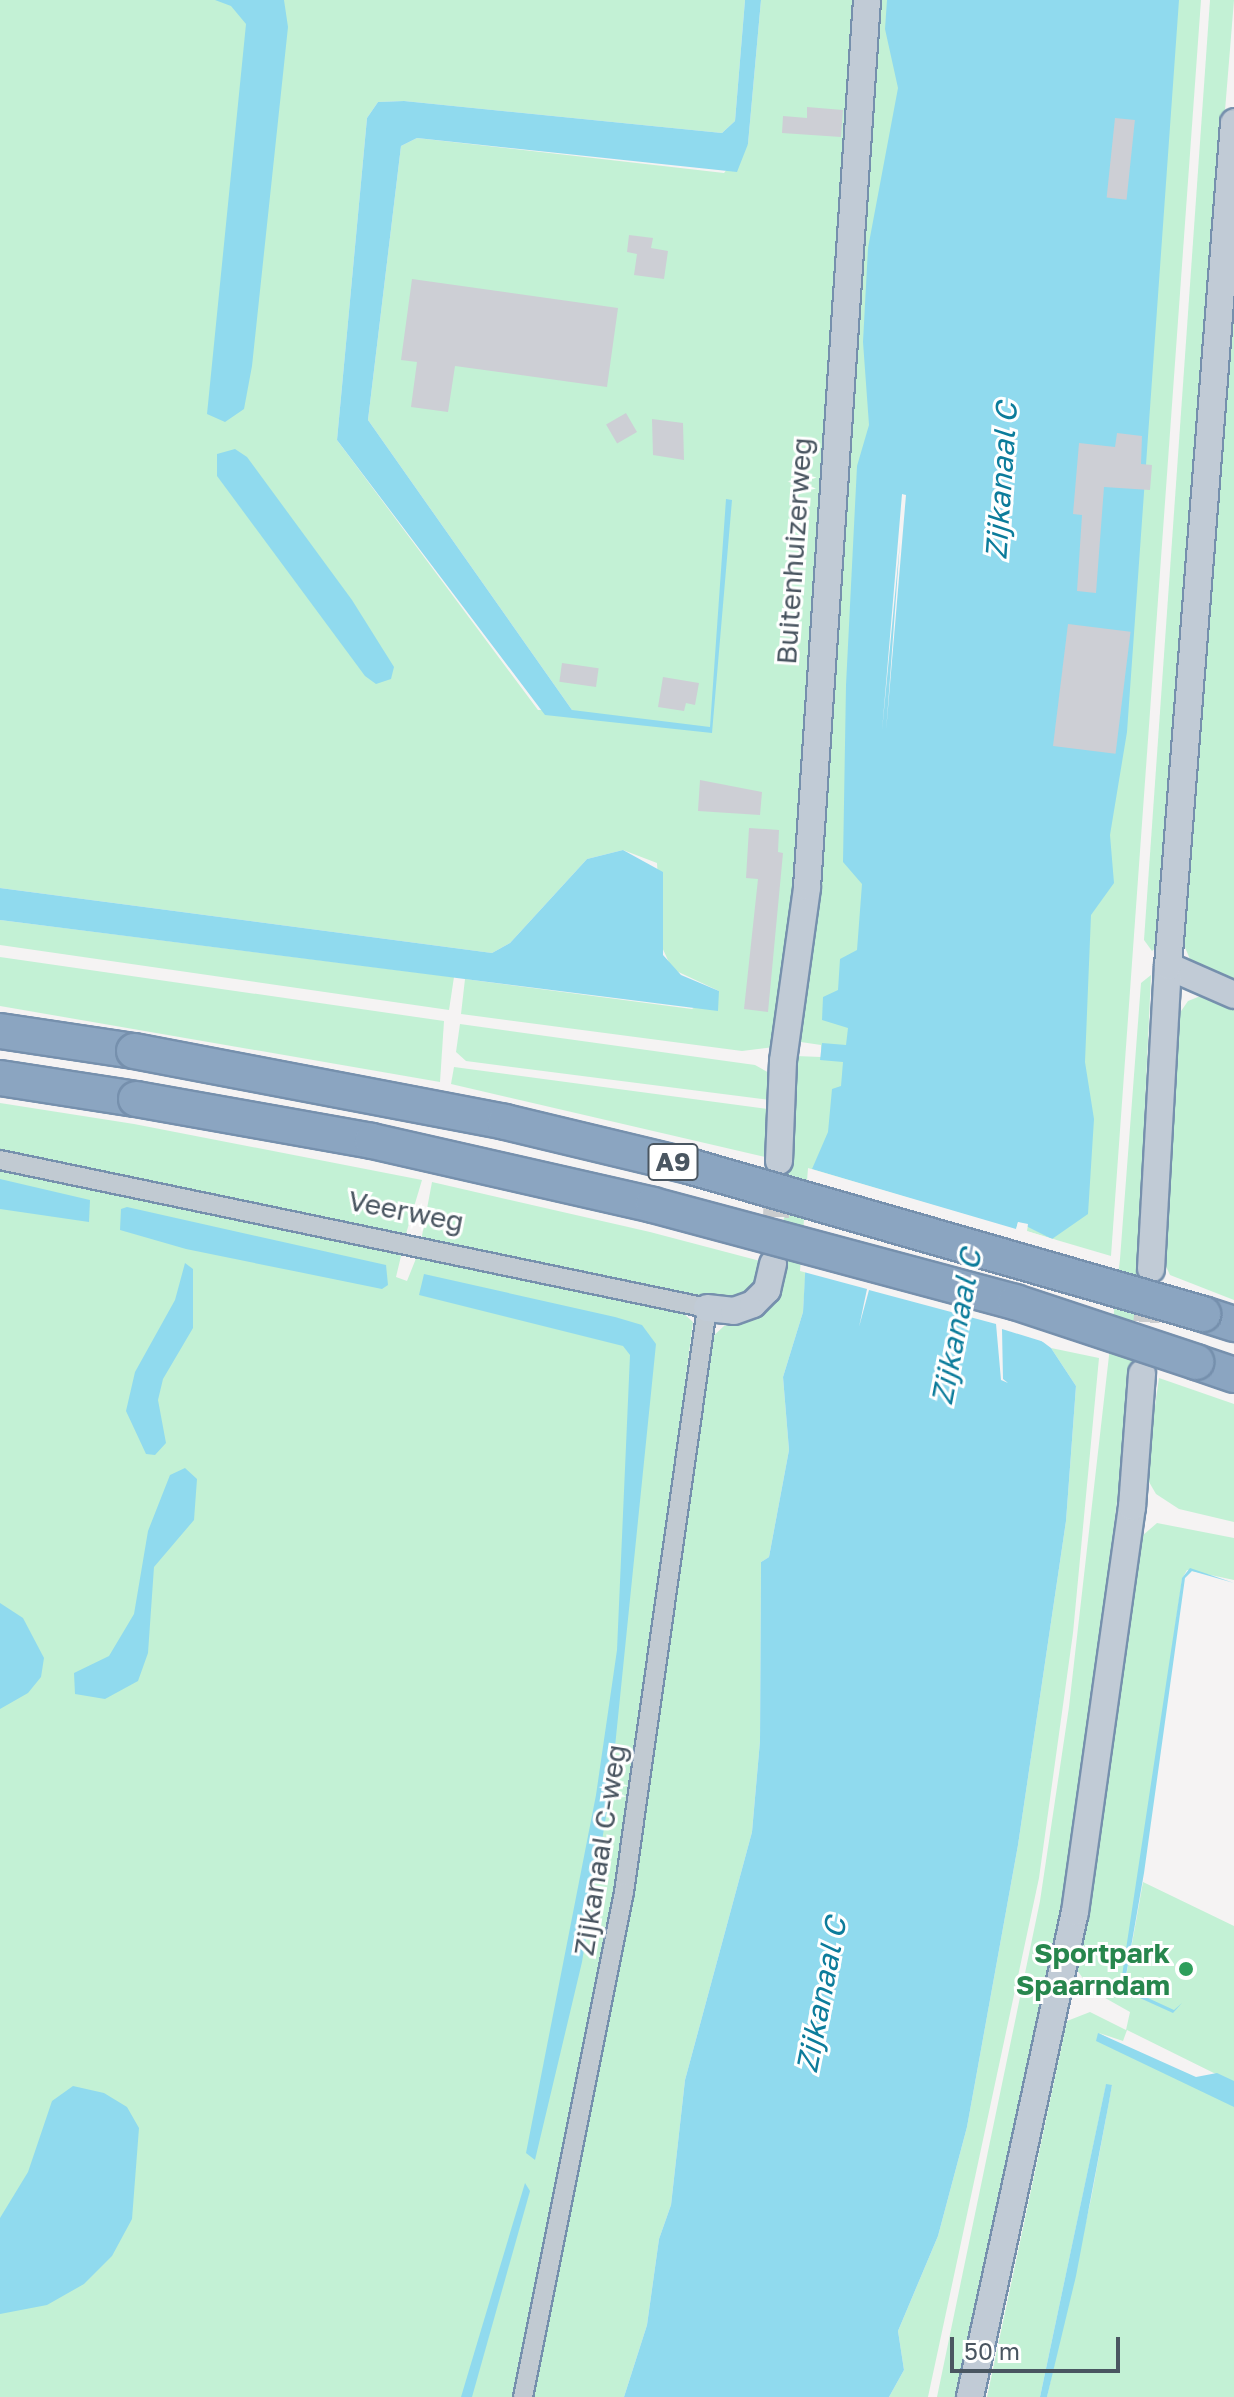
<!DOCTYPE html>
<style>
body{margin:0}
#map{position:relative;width:1234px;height:2397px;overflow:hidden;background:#f5f3f3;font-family:"Golos Text",sans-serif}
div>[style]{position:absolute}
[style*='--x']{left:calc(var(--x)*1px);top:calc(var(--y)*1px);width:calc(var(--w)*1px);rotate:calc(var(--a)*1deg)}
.green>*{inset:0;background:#c3f1d5}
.water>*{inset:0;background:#90daee}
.pier>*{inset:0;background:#f5f3f3}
.building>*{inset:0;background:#cdcfd5;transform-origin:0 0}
.secondary-tunnel>*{height:26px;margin-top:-13px;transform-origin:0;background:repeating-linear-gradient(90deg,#caccce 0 26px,transparent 0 39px)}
.roads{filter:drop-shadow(2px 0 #7690ad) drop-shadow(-2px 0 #7690ad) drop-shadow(0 2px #7690ad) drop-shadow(0 -2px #7690ad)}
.street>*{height:18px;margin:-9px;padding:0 9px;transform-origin:9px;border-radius:9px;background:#c1cad2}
.secondary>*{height:26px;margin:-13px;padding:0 13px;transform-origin:13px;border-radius:13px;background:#c1cbd6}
.highway>*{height:34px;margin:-17px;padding:0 17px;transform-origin:17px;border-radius:17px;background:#8ba5c1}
.bridges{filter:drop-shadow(2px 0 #7690ad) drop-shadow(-2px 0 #7690ad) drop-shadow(0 2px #7690ad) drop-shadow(0 -2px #7690ad)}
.highway-bridge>*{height:34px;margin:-17px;padding:0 17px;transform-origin:17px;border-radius:17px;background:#8ba5c1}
.dots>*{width:22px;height:22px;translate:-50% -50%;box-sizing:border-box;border:4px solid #fff;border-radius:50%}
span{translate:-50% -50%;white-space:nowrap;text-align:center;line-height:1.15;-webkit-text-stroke:6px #fff;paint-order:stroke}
.shield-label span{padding:2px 6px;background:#fff;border:2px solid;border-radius:6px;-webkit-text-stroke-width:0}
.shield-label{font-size:26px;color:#4a5661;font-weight:700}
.street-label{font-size:28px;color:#4a5661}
.leisure-label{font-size:28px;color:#27864d;font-weight:700}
.right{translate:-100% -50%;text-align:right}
.water-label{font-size:30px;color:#0c7c9b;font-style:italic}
.scale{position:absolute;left:950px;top:2337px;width:170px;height:36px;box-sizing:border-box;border:4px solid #4a5661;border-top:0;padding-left:10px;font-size:24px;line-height:28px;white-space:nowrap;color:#4a5661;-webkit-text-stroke:6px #fff;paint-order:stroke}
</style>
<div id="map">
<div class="green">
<div style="clip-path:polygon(0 0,745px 0,735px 121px,722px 133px,404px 101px,378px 102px,367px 118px,337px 440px,538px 710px,572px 710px,368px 420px,401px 146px,417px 138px,724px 173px,748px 144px,761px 0,859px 0,803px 844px,774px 1047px,742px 1051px,461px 1014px,465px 979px,692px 1009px,719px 991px,672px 969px,661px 945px,657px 863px,623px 850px,587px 859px,510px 943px,492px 953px,0 888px)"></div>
<div style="clip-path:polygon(873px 0,1201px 0,1111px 1256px,1026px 1231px,1028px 1225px,1018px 1222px,1016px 1230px,812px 1170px,803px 1312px,783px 1377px,789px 1450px,769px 1557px,761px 1562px,760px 1741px,752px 1832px,685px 2080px,671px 2205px,659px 2239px,647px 2325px,624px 2397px,529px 2397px,592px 2095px,708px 1341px,724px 1326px,755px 1318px,779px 1283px,796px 1056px,821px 1057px,821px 1045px,794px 1041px)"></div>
<div style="clip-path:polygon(1210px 0,1234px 0,1157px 947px,1152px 951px,1144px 940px,1147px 897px)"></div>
<div style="clip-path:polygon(1234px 298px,1234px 986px,1192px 964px,1181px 938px)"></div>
<div style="clip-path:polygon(0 920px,454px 977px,449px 1010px,0 945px)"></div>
<div style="clip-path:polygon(0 957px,444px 1021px,440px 1082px,0 1006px)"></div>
<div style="clip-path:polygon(1151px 975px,1132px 1384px,1061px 1937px,960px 2397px,937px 2397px,1040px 1901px,1069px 1707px,1120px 1259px,1141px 983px)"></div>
<div style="clip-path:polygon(1203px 995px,1234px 1003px,1234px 1300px,1170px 1275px,1163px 1260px,1177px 1017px,1188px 1001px)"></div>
<div style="clip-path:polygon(460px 1024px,755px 1065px,771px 1074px,770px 1100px,466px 1061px,456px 1052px)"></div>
<div style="clip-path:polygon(454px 1067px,768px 1109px,774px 1159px,451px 1084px)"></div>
<div style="clip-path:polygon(0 1103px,134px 1124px,422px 1180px,405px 1237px,0 1156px)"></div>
<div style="clip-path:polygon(0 1171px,402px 1252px,396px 1277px,407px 1281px,417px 1256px,682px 1312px,693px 1322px,642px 1714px,633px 1748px,626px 1846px,517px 2397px,0 2397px)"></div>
<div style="clip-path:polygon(432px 1182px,650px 1232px,768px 1263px,751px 1289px,715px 1303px,421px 1241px)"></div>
<div style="clip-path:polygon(1051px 1348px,1099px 1358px,1073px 1633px,1039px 1878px,928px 2397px,889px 2397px,904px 2370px,898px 2331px,938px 2236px,967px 2127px,1018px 1845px,1066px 1521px,1076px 1386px)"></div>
<div style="clip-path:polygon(1159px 1378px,1234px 1404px,1234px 1522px,1179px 1509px,1156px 1494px,1145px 1475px)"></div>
<div style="clip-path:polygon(1157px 1523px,1234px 1538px,1234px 1580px,1187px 1570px,1182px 1579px,1123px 1993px,1133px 1997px,1124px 1988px,1143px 1882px,1234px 1926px,1234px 2083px,1127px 2030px,1123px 2041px,1099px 2033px,1234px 2104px,1234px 2397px,1047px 2397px,1091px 2199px,1112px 2085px,1106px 2085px,1040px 2397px,987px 2397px,1067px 2021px,1090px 2012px,1126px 2030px,1130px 2012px,1091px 1990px,1075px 1967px,1137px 1565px,1142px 1536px)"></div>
</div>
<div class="water">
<div style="clip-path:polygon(215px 0,284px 0,288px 27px,252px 366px,244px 409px,225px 422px,207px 414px,246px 24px,231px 6px)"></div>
<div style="clip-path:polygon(745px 0,761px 0,748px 144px,737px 172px,417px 138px,401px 146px,368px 420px,572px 710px,710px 727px,726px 499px,732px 500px,712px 733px,545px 715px,337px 440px,367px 118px,378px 102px,404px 101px,722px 133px,735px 121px)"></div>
<div style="clip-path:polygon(887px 0,1179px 0,1127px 732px,1110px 835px,1114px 883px,1091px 915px,1085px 1062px,1094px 1119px,1088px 1214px,1052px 1239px,1018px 1222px,1016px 1230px,812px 1169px,828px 1132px,832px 1089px,841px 1086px,843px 1062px,820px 1060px,822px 1043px,846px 1045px,848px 1028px,822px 1020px,823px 997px,838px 990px,840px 959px,857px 950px,862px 884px,843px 862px,846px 685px,857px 466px,869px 425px,863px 342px,868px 248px,898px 88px,885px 29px)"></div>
<div style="clip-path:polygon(235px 449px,247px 457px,352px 600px,394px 667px,391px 679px,376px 684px,365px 676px,217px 476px,217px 454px)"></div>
<div style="clip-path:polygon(623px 850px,663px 872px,663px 955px,681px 975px,719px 991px,718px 1011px,0 920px,0 888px,492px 953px,510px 943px,587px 859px)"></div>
<div style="clip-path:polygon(0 1179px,90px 1200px,89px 1222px,0 1209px)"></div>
<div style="clip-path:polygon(127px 1207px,386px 1265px,388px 1285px,382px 1289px,186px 1249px,120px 1230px,121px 1209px)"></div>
<div style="clip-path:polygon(808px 1220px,1031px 1333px,1051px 1348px,1076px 1386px,1066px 1521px,1018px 1845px,967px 2127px,938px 2236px,898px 2331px,904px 2370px,889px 2397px,624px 2397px,647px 2325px,659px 2239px,671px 2205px,685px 2080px,752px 1832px,760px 1741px,761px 1562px,769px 1557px,789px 1450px,783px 1377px,803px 1312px)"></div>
<div style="clip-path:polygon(185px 1263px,193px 1269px,193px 1328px,163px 1379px,158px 1400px,166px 1443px,155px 1455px,146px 1454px,126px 1411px,135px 1372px,175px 1300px)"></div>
<div style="clip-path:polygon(424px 1274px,615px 1317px,642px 1325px,656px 1344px,611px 1786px,582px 1962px,535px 2160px,526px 2153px,596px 1795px,617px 1650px,630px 1355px,623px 1346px,419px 1295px)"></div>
<div style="clip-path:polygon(185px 1468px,197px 1479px,194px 1520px,154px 1567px,148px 1653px,138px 1681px,105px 1699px,75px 1694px,74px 1673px,109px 1656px,134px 1614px,148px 1531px,170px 1475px)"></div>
<div style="clip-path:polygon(1190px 1568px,1234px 1583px,1192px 1571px,1185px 1578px,1144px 1873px,1124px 1987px,1174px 2010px,1182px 2003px,1173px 2013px,1120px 1989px,1182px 1578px)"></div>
<div style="clip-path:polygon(0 1603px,23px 1618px,44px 1658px,41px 1677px,28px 1693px,0 1709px)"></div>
<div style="clip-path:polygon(1098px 2033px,1196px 2077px,1217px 2073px,1234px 2081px,1234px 2107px,1096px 2041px)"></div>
<div style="clip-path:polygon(1106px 2084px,1112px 2085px,1109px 2102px,1076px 2276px,1047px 2397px,1040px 2397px)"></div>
<div style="clip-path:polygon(73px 2086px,104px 2093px,127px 2107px,139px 2128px,132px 2219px,112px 2256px,84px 2284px,47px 2305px,0 2314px,0 2218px,28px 2172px,52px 2101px)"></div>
<div style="clip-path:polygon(525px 2183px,530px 2191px,472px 2397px,461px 2397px)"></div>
</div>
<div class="pier">
<div style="clip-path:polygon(902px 494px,906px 495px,886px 732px,900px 542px,882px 731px)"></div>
<div style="clip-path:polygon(808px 1168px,1016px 1229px,1018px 1222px,1028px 1224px,1027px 1231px,1056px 1240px,1035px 1332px,1054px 1345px,1002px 1329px,1003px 1379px,1008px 1383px,1001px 1380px,996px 1324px,869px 1290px,859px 1327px,867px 1289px,800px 1271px)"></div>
</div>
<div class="building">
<div style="clip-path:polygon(807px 107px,843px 110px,841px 137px,782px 133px,783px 116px,807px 118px)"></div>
<div style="left:1115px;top:118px;width:20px;height:80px;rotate:6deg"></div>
<div style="clip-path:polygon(629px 235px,653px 238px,651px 248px,668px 251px,664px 279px,634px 275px,637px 254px,627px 252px)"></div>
<div style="clip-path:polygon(412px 279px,618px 308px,607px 387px,455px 366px,448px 412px,411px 407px,417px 362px,401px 360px)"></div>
<div style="left:626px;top:413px;width:22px;height:23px;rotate:60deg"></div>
<div style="clip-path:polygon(652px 419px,683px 423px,684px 460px,653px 455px)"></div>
<div style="clip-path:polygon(1117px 433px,1142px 436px,1141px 464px,1152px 465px,1150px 490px,1104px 487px,1096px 593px,1077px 591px,1082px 515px,1073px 514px,1079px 443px,1115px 447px)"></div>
<div style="left:1068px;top:624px;width:63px;height:123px;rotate:7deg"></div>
<div style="left:562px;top:663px;width:37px;height:19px;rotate:8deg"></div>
<div style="clip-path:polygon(663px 677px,699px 683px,695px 705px,686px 703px,684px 711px,658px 707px)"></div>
<div style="clip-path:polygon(700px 780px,762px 792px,760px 815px,698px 811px)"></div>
<div style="clip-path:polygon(749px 828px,779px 830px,778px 852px,783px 853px,768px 1012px,744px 1009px,758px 879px,746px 878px)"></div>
</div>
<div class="secondary-tunnel">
<div style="--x:774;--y:1256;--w:80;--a:-87.1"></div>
<div style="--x:1143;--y:1361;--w:80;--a:-85"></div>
</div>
<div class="roads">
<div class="street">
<div style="--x:0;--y:1160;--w:722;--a:11.82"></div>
<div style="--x:707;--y:1308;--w:590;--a:98.09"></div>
<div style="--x:624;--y:1892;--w:515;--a:101.31"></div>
</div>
<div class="secondary">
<div style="--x:1168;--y:966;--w:72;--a:23.7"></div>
<div style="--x:779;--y:1161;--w:100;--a:-87.7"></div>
<div style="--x:783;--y:1061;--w:176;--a:-82.1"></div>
<div style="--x:807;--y:887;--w:889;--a:-86.13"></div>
<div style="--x:1151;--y:1269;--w:303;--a:-86.8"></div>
<div style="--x:1168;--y:966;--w:846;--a:-85.52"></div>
<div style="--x:707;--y:1308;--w:27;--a:6"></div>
<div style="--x:734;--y:1311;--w:20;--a:-20"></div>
<div style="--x:753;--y:1304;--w:20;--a:-45"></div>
<div style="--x:767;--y:1290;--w:27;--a:-77"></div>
<div style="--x:970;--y:2397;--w:496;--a:-77.8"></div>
<div style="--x:1075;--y:1912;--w:409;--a:-82"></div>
<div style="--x:1132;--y:1507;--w:134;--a:-85.7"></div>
</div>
<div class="highway">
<div style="--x:0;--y:1031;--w:135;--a:8.5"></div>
<div style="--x:0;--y:1078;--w:138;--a:8.8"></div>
<div style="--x:1203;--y:1314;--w:33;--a:18"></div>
<div style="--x:1196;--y:1362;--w:40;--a:18.9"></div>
</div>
</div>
<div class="bridges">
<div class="highway-bridge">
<div style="--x:134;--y:1051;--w:378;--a:10.8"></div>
<div style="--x:505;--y:1122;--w:192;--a:13.5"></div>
<div style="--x:692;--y:1167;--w:532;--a:16.05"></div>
<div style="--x:136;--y:1099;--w:240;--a:10.1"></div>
<div style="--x:372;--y:1141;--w:288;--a:12.8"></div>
<div style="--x:653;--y:1205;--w:375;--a:15"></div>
<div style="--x:1015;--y:1302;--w:191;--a:18.3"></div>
</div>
</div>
<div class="dots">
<div style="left:1186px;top:1969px;background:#2e9e5b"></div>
</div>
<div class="shield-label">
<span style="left:673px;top:1162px">A9</span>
</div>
<div class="street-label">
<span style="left:794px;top:551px;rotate:-86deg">Buitenhuizerweg</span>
<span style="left:406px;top:1211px;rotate:11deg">Veerweg</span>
<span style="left:600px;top:1850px;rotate:-81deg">Zijkanaal C-weg</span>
</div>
<div class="leisure-label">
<span class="right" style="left:1170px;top:1969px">Sportpark<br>Spaarndam</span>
</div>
<div class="water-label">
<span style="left:1001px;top:481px;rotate:-86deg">Zijkanaal C</span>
<span style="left:956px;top:1327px;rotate:-79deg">Zijkanaal C</span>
<span style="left:821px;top:1995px;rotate:-79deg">Zijkanaal C</span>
</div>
<div class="scale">50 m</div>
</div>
